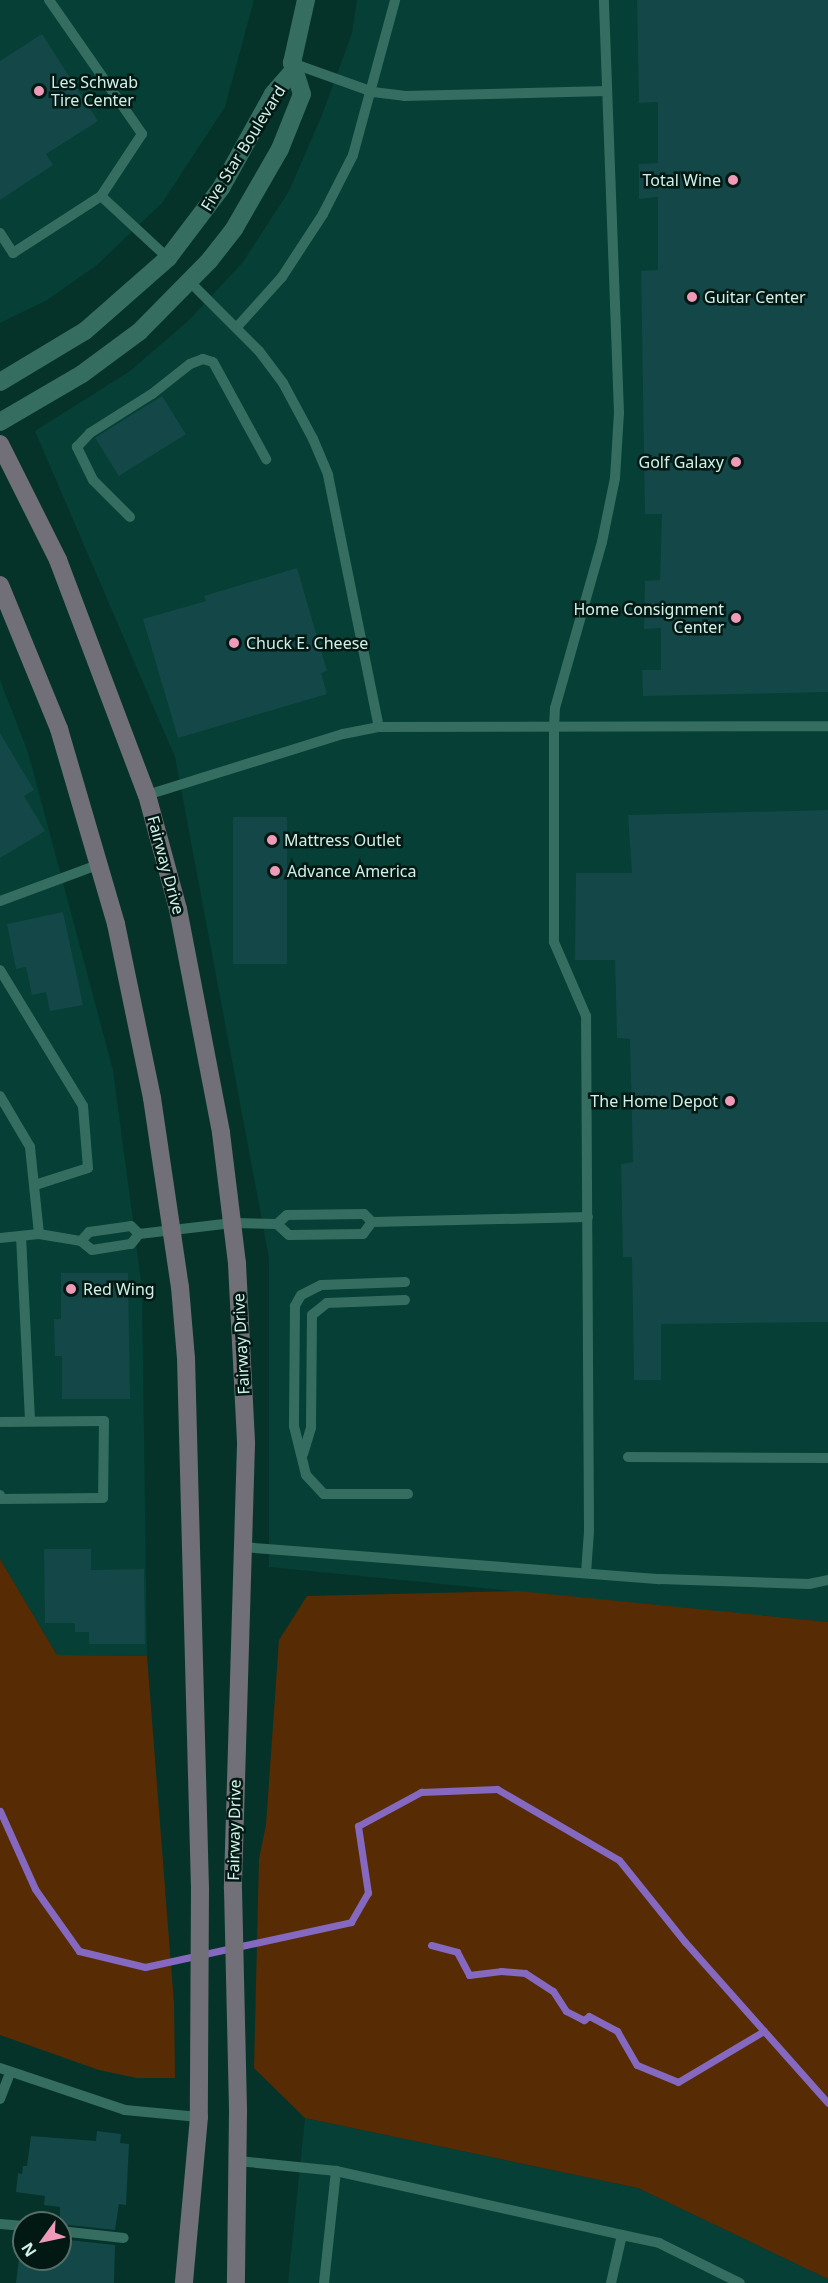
<!DOCTYPE html>
<style>
body{margin:0}
#map{position:relative;width:828px;height:2283px;overflow:hidden;background:#05332a;font-family:"Noto Sans",sans-serif}
div>[style]{position:absolute}
[style*='--x']{left:calc(var(--x)*1px);top:calc(var(--y)*1px);width:calc(var(--w)*1px);rotate:calc(var(--a)*1deg)}
.built>*{inset:0;background:#053f35}
.green>*{inset:0;background:#572c04}
.stream>*{height:7px;margin:-3.5px;padding:0 3.5px;transform-origin:3.5px;border-radius:3.5px;background:#8569c0}
.building>*{inset:0;background:#144748;transform-origin:0 0}
.service>*{height:10px;margin:-5px;padding:0 5px;transform-origin:5px;border-radius:5px;background:#366d61}
.tertiary>*{height:18px;margin:-9px;padding:0 9px;transform-origin:9px;border-radius:9px;background:#366d61}
.secondary>*{height:18px;margin:-9px;padding:0 9px;transform-origin:9px;border-radius:9px;background:#716f77}
.dots>*{width:16px;height:16px;translate:-50% -50%;box-sizing:border-box;border:3px solid #021813;border-radius:50%}
span{translate:-50% -50%;white-space:nowrap;text-align:center;line-height:1.15;-webkit-text-stroke:5px #021813;paint-order:stroke}
.poi-label{font-size:16px;color:#d3f0e8}
.left{translate:0 -50%;text-align:left}
.right{translate:-100% -50%;text-align:right}
.street-label{font-size:16px;color:#d3f0e8}
.north{position:absolute;left:12px;top:2211px;width:60px;height:60px;box-sizing:border-box;background:#021813;border:2px solid #566e68;border-radius:50%;rotate:237deg;font-size:16px;font-weight:700;line-height:24px;text-align:center;color:#d3f0e8}
.north::after{content:'';display:block;margin:auto;width:21px;height:27px;background:#ef9ab8;clip-path:polygon(50% 0,100% 100%,50% 72%,0 100%)}
</style>
<div id="map">
<div class="built">
<div style="clip-path:polygon(0 0,254px 0,225px 107px,162px 203px,97px 265px,47px 300px,0 323px)"></div>
<div style="clip-path:polygon(357px 0,828px 0,828px 1622px,269px 1567px,269px 1258px,175px 757px,35px 431px,130px 371px,188px 321px,243px 262px,289px 191px,322px 115px,352px 33px)"></div>
<div style="clip-path:polygon(0 680px,28px 752px,113px 1070px,142px 1288px,147px 1656px,57px 1655px,0 1559px)"></div>
<div style="clip-path:polygon(305px 2118px,638px 2188px,828px 2279px,828px 2283px,288px 2283px)"></div>
</div>
<div class="green">
<div style="clip-path:polygon(0 1559px,57px 1655px,147px 1656px,174px 2004px,175px 2078px,137px 2078px,99px 2070px,0 2035px)"></div>
<div style="clip-path:polygon(518px 1591px,828px 1622px,828px 2279px,638px 2188px,305px 2118px,254px 2068px,259px 1859px,266px 1825px,279px 1640px,307px 1596px)"></div>
</div>
<div class="stream">
<div style="--x:0;--y:1811;--w:85;--a:65.8"></div>
<div style="--x:35;--y:1889;--w:76;--a:54.6"></div>
<div style="--x:79;--y:1951;--w:68;--a:13.6"></div>
<div style="--x:145;--y:1967;--w:211;--a:-12.3"></div>
<div style="--x:351;--y:1922;--w:34;--a:-60"></div>
<div style="--x:368;--y:1893;--w:68;--a:-98.5"></div>
<div style="--x:358;--y:1826;--w:72;--a:-28.4"></div>
<div style="--x:421;--y:1792;--w:76;--a:-2.3"></div>
<div style="--x:497;--y:1789;--w:141;--a:30.2"></div>
<div style="--x:619;--y:1860;--w:105;--a:51.2"></div>
<div style="--x:685;--y:1942;--w:215;--a:48.4"></div>
<div style="--x:431;--y:1945;--w:27;--a:15"></div>
<div style="--x:457;--y:1952;--w:26;--a:62"></div>
<div style="--x:469;--y:1975;--w:32;--a:-7"></div>
<div style="--x:501;--y:1971;--w:24;--a:5"></div>
<div style="--x:525;--y:1973;--w:33;--a:33"></div>
<div style="--x:553;--y:1991;--w:24;--a:57"></div>
<div style="--x:566;--y:2011;--w:20;--a:27"></div>
<div style="--x:584;--y:2020;--w:6;--a:-39"></div>
<div style="--x:589;--y:2016;--w:32;--a:28"></div>
<div style="--x:617;--y:2031;--w:39;--a:60"></div>
<div style="--x:637;--y:2065;--w:44;--a:22.5"></div>
<div style="--x:678;--y:2082;--w:100;--a:-30.7"></div>
</div>
<div class="building">
<div style="clip-path:polygon(637px 0,828px 0,828px 692px,643px 696px,642px 670px,661px 670px,661px 628px,644px 629px,645px 581px,660px 580px,662px 514px,645px 514px,641px 271px,658px 270px,658px 197px,639px 199px,639px 164px,658px 163px,658px 102px,639px 103px)"></div>
<div style="clip-path:polygon(42px 34px,98px 121px,46px 154px,53px 165px,0 200px,0 61px)"></div>
<div style="left:162px;top:396px;width:45px;height:79px;rotate:58deg"></div>
<div style="clip-path:polygon(297px 568px,327px 671px,321px 673px,327px 694px,178px 738px,143px 619px,206px 601px,204px 596px)"></div>
<div style="clip-path:polygon(0 733px,34px 790px,24px 796px,45px 831px,0 858px)"></div>
<div style="clip-path:polygon(828px 810px,828px 1322px,661px 1324px,661px 1380px,634px 1380px,632px 1257px,623px 1257px,621px 1164px,633px 1162px,630px 1039px,617px 1038px,615px 960px,575px 960px,576px 873px,632px 873px,628px 815px)"></div>
<div style="left:233px;top:817px;width:54px;height:147px"></div>
<div style="clip-path:polygon(63px 912px,83px 1005px,50px 1011px,46px 992px,32px 995px,26px 967px,16px 969px,7px 924px)"></div>
<div style="clip-path:polygon(61px 1273px,128px 1273px,130px 1399px,62px 1399px,62px 1356px,55px 1356px,54px 1319px,61px 1319px)"></div>
<div style="clip-path:polygon(44px 1549px,91px 1549px,91px 1570px,144px 1569px,145px 1644px,89px 1644px,89px 1632px,75px 1632px,75px 1623px,45px 1623px)"></div>
<div style="clip-path:polygon(97px 2131px,121px 2134px,120px 2143px,129px 2144px,126px 2205px,119px 2204px,115px 2230px,60px 2224px,60px 2207px,44px 2205px,45px 2196px,16px 2192px,18px 2173px,22px 2174px,23px 2166px,27px 2166px,31px 2136px,96px 2141px)"></div>
<div style="clip-path:polygon(60px 2239px,115px 2245px,114px 2283px,16px 2283px,19px 2259px,60px 2259px)"></div>
</div>
<div class="service">
<div style="--x:49;--y:0;--w:163;--a:55.2"></div>
<div style="--x:142;--y:134;--w:74;--a:123.5"></div>
<div style="--x:292;--y:63;--w:86;--a:19.7"></div>
<div style="--x:373;--y:92;--w:31;--a:7"></div>
<div style="--x:404;--y:96;--w:203;--a:-1.4"></div>
<div style="--x:0;--y:233;--w:24;--a:57"></div>
<div style="--x:13;--y:253;--w:105;--a:-32.9"></div>
<div style="--x:101;--y:196;--w:91;--a:42.8"></div>
<div style="--x:189;--y:281;--w:99;--a:45"></div>
<div style="--x:259;--y:351;--w:40;--a:53"></div>
<div style="--x:283;--y:383;--w:64;--a:61.8"></div>
<div style="--x:313;--y:439;--w:39;--a:67"></div>
<div style="--x:328;--y:475;--w:257;--a:78.6"></div>
<div style="--x:237;--y:327;--w:67;--a:-48"></div>
<div style="--x:282;--y:277;--w:75;--a:-56.9"></div>
<div style="--x:323;--y:214;--w:66;--a:-63"></div>
<div style="--x:353;--y:155;--w:161;--a:-74.8"></div>
<div style="--x:130;--y:517;--w:52;--a:-135"></div>
<div style="--x:93;--y:480;--w:37;--a:-116"></div>
<div style="--x:77;--y:447;--w:19;--a:-47"></div>
<div style="--x:90;--y:433;--w:73;--a:-32.2"></div>
<div style="--x:152;--y:394;--w:48;--a:-38.3"></div>
<div style="--x:190;--y:364;--w:14;--a:-21"></div>
<div style="--x:203;--y:359;--w:10;--a:17"></div>
<div style="--x:213;--y:362;--w:111;--a:61.3"></div>
<div style="--x:147;--y:795;--w:205;--a:-17.3"></div>
<div style="--x:343;--y:734;--w:37;--a:-11"></div>
<div style="--x:379;--y:727;--w:449;--a:-0.1"></div>
<div style="--x:0;--y:901;--w:107;--a:-20.3"></div>
<div style="--x:0;--y:970;--w:159;--a:58.6"></div>
<div style="--x:83;--y:1106;--w:62;--a:85.4"></div>
<div style="--x:88;--y:1168;--w:56;--a:162.2"></div>
<div style="--x:0;--y:1096;--w:59;--a:59.5"></div>
<div style="--x:30;--y:1147;--w:87;--a:84.1"></div>
<div style="--x:277;--y:1224;--w:13;--a:-42"></div>
<div style="--x:287;--y:1215;--w:77;--a:-0.7"></div>
<div style="--x:364;--y:1214;--w:11;--a:45"></div>
<div style="--x:372;--y:1222;--w:216;--a:-1.3"></div>
<div style="--x:21;--y:1236;--w:184;--a:87.2"></div>
<div style="--x:0;--y:1238;--w:39;--a:-6"></div>
<div style="--x:39;--y:1234;--w:43;--a:9.5"></div>
<div style="--x:81;--y:1241;--w:14;--a:39"></div>
<div style="--x:92;--y:1250;--w:39;--a:-9"></div>
<div style="--x:131;--y:1244;--w:13;--a:-51"></div>
<div style="--x:139;--y:1234;--w:94;--a:-6.7"></div>
<div style="--x:232;--y:1223;--w:45;--a:1.3"></div>
<div style="--x:277;--y:1224;--w:16;--a:43"></div>
<div style="--x:289;--y:1235;--w:74;--a:-0.8"></div>
<div style="--x:363;--y:1234;--w:15;--a:-53"></div>
<div style="--x:81;--y:1241;--w:12;--a:-48"></div>
<div style="--x:89;--y:1232;--w:42;--a:-8.1"></div>
<div style="--x:131;--y:1226;--w:11;--a:45"></div>
<div style="--x:405;--y:1282;--w:84;--a:178"></div>
<div style="--x:321;--y:1285;--w:22;--a:153"></div>
<div style="--x:301;--y:1295;--w:13;--a:119"></div>
<div style="--x:295;--y:1306;--w:120;--a:90.5"></div>
<div style="--x:294;--y:1426;--w:50;--a:76.2"></div>
<div style="--x:306;--y:1475;--w:26;--a:47"></div>
<div style="--x:324;--y:1494;--w:84;--a:0"></div>
<div style="--x:0;--y:1422;--w:104;--a:-0.6"></div>
<div style="--x:104;--y:1421;--w:77;--a:90.7"></div>
<div style="--x:103;--y:1498;--w:102;--a:179.4"></div>
<div style="--x:1;--y:1499;--w:4;--a:-104"></div>
<div style="--x:303;--y:1454;--w:28;--a:-73"></div>
<div style="--x:311;--y:1427;--w:112;--a:-89.5"></div>
<div style="--x:312;--y:1315;--w:19;--a:-39"></div>
<div style="--x:327;--y:1303;--w:78;--a:-2.2"></div>
<div style="--x:628;--y:1457;--w:200;--a:0.3"></div>
<div style="--x:242;--y:1547;--w:419;--a:4.4"></div>
<div style="--x:660;--y:1579;--w:149;--a:1.9"></div>
<div style="--x:809;--y:1584;--w:19;--a:-12"></div>
<div style="--x:586;--y:1573;--w:42;--a:-85.9"></div>
<div style="--x:589;--y:1531;--w:515;--a:-90.33"></div>
<div style="--x:586;--y:1016;--w:81;--a:-113.4"></div>
<div style="--x:554;--y:942;--w:215;--a:-90"></div>
<div style="--x:554;--y:727;--w:19;--a:-87"></div>
<div style="--x:555;--y:708;--w:173;--a:-74.2"></div>
<div style="--x:602;--y:542;--w:65;--a:-78.5"></div>
<div style="--x:615;--y:478;--w:65;--a:-86.5"></div>
<div style="--x:619;--y:413;--w:413;--a:-92.1"></div>
<div style="--x:0;--y:2068;--w:132;--a:18.6"></div>
<div style="--x:125;--y:2110;--w:74;--a:5.4"></div>
<div style="--x:0;--y:2099;--w:28;--a:-69"></div>
<div style="--x:238;--y:2161;--w:99;--a:5.8"></div>
<div style="--x:336;--y:2171;--w:293;--a:12.6"></div>
<div style="--x:0;--y:2224;--w:24;--a:5"></div>
<div style="--x:60;--y:2231;--w:64;--a:6.2"></div>
<div style="--x:324;--y:2283;--w:113;--a:-83.9"></div>
<div style="--x:611;--y:2283;--w:49;--a:-77.1"></div>
<div style="--x:622;--y:2235;--w:38;--a:12"></div>
<div style="--x:659;--y:2243;--w:90;--a:26.3"></div>
</div>
<div class="tertiary">
<div style="--x:0;--y:382;--w:99;--a:-31"></div>
<div style="--x:85;--y:331;--w:111;--a:-41.3"></div>
<div style="--x:168;--y:258;--w:88;--a:-52.9"></div>
<div style="--x:221;--y:188;--w:107;--a:-61"></div>
<div style="--x:273;--y:94;--w:30;--a:-49"></div>
<div style="--x:0;--y:422;--w:95;--a:-30.3"></div>
<div style="--x:82;--y:374;--w:71;--a:-36.4"></div>
<div style="--x:139;--y:332;--w:100;--a:-45.4"></div>
<div style="--x:209;--y:261;--w:41;--a:-52"></div>
<div style="--x:234;--y:229;--w:92;--a:-60.1"></div>
<div style="--x:280;--y:149;--w:59;--a:-68.2"></div>
<div style="--x:302;--y:94;--w:33;--a:-108"></div>
<div style="--x:292;--y:63;--w:65;--a:-77.5"></div>
</div>
<div class="secondary">
<div style="--x:0;--y:444;--w:130;--a:63.4"></div>
<div style="--x:58;--y:560;--w:251;--a:69.3"></div>
<div style="--x:147;--y:795;--w:118;--a:74.8"></div>
<div style="--x:178;--y:909;--w:228;--a:79.1"></div>
<div style="--x:221;--y:1133;--w:132;--a:83"></div>
<div style="--x:237;--y:1264;--w:180;--a:87.1"></div>
<div style="--x:246;--y:1444;--w:445;--a:91.7"></div>
<div style="--x:233;--y:1889;--w:223;--a:88.7"></div>
<div style="--x:238;--y:2112;--w:171;--a:90.7"></div>
<div style="--x:0;--y:585;--w:156;--a:67.7"></div>
<div style="--x:59;--y:729;--w:203;--a:73.7"></div>
<div style="--x:116;--y:924;--w:178;--a:78.3"></div>
<div style="--x:152;--y:1098;--w:191;--a:81.6"></div>
<div style="--x:180;--y:1287;--w:71;--a:85.2"></div>
<div style="--x:186;--y:1358;--w:531;--a:88.49"></div>
<div style="--x:200;--y:1889;--w:228;--a:90.3"></div>
<div style="--x:199;--y:2117;--w:167;--a:95.2"></div>
</div>
<div class="dots">
<div style="left:39px;top:91px;background:#ef9ab8"></div>
<div style="left:733px;top:180px;background:#ef9ab8"></div>
<div style="left:692px;top:297px;background:#ef9ab8"></div>
<div style="left:736px;top:462px;background:#ef9ab8"></div>
<div style="left:736px;top:618px;background:#ef9ab8"></div>
<div style="left:234px;top:643px;background:#ef9ab8"></div>
<div style="left:272px;top:840px;background:#ef9ab8"></div>
<div style="left:275px;top:871px;background:#ef9ab8"></div>
<div style="left:730px;top:1101px;background:#ef9ab8"></div>
<div style="left:71px;top:1289px;background:#ef9ab8"></div>
</div>
<div class="poi-label">
<span class="left" style="left:51px;top:91px">Les Schwab<br>Tire Center</span>
<span class="right" style="left:721px;top:180px">Total Wine</span>
<span class="left" style="left:704px;top:297px">Guitar Center</span>
<span class="right" style="left:724px;top:462px">Golf Galaxy</span>
<span class="right" style="left:724px;top:618px">Home Consignment<br>Center</span>
<span class="left" style="left:246px;top:643px">Chuck E. Cheese</span>
<span class="left" style="left:284px;top:840px">Mattress Outlet</span>
<span class="left" style="left:287px;top:871px">Advance America</span>
<span class="right" style="left:718px;top:1101px">The Home Depot</span>
<span class="left" style="left:83px;top:1289px">Red Wing</span>
</div>
<div class="street-label">
<span style="left:243px;top:148px;rotate:-58deg">Five Star Boulevard</span>
<span style="left:166px;top:865px;rotate:75deg">Fairway Drive</span>
<span style="left:241px;top:1344px;rotate:-93deg">Fairway Drive</span>
<span style="left:234px;top:1830px;rotate:-89deg">Fairway Drive</span>
</div>
<div class="north">N</div>
</div>
